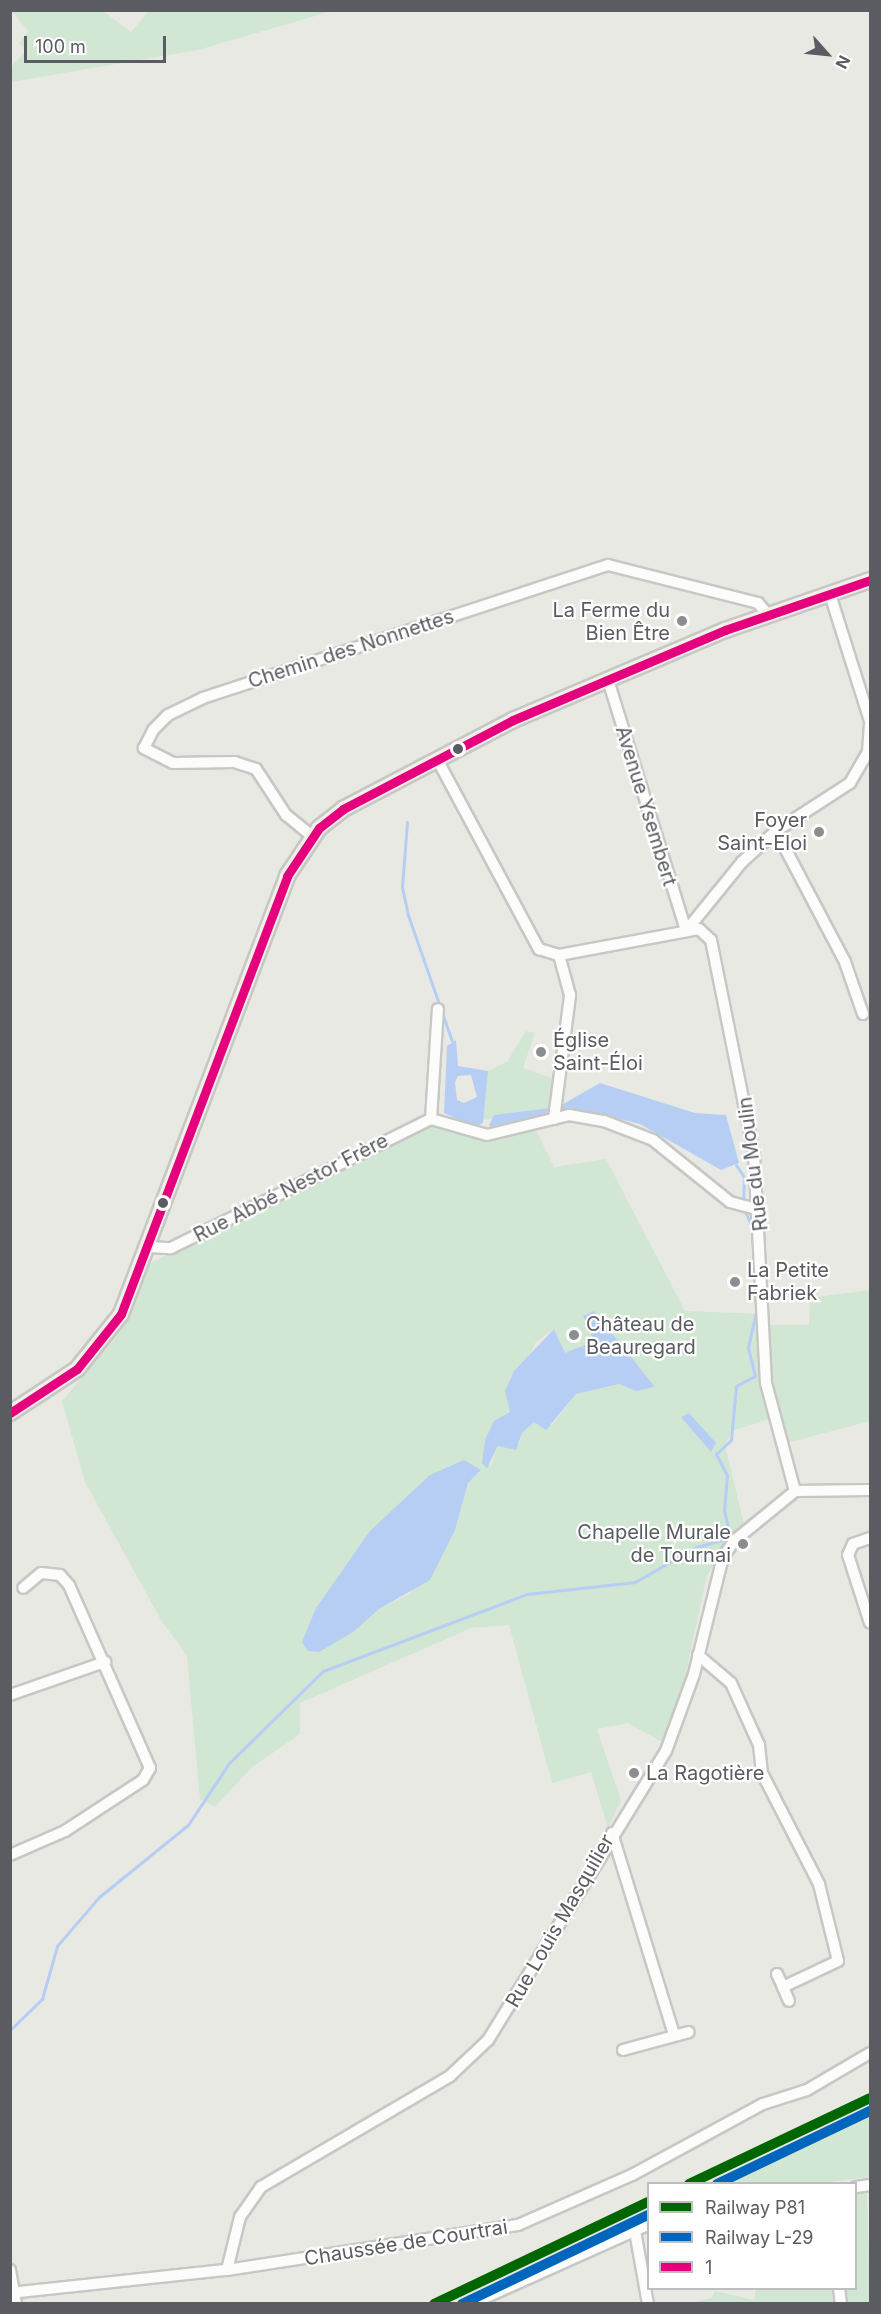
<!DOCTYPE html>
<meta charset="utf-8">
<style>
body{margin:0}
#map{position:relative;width:881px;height:2314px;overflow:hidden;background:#e9e9e4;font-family:Inter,sans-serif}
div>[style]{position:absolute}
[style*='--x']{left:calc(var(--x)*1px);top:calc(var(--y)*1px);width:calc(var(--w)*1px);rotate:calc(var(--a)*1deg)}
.green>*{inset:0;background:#d1e6d3}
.water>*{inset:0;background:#b7cef4}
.stream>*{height:3px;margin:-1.5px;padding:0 1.5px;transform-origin:1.5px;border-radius:1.5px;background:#b7cef4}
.roads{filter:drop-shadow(2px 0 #c7c7c6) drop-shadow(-2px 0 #c7c7c6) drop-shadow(0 2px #c7c7c6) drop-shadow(0 -2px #c7c7c6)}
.minor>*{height:10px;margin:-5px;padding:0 5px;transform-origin:5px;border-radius:5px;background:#fcfcfb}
.major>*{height:14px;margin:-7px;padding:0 7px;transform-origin:7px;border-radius:7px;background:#f1f1e7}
.bus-1>*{height:9px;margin:-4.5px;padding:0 4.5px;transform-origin:4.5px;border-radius:4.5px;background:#e5007d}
.rail-1>*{height:10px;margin:-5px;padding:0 5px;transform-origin:5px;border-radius:5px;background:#060}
.rail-2>*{height:10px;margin:-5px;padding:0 5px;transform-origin:5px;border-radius:5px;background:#0065bd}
.dots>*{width:16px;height:16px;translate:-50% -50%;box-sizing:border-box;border:3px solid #fff;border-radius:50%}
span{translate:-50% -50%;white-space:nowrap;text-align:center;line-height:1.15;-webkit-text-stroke:4.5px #fff;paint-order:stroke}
.poi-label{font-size:20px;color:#5a5c61}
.right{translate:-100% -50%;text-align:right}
.left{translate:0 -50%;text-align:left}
.street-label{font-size:20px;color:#5a5c61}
.frame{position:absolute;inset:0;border:12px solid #5a5c61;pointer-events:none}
.legend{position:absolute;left:647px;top:2182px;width:210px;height:108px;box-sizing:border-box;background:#fff;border:2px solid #bdbec0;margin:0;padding:8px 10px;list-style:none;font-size:18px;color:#5a5c61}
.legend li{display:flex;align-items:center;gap:12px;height:30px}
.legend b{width:30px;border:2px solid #bdbec0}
.north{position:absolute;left:797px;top:24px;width:60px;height:60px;-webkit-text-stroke:4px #fff;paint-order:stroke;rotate:117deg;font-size:16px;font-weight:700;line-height:24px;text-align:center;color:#5a5c61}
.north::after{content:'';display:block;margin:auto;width:21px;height:27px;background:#5a5c61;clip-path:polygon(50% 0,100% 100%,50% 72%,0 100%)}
.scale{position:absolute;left:24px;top:36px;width:142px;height:27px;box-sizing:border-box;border:3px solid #5a5c61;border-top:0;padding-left:8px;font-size:18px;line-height:21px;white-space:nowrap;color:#5a5c61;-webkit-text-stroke:4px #fff;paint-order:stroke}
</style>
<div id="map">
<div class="green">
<div style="clip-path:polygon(11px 10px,103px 11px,131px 32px,149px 11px,332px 11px,198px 50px,11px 82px,11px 67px,28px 49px,19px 44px,28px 31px)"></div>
<div style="clip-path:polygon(526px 1031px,535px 1033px,523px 1068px,555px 1079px,552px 1109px,483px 1120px,488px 1071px,507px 1062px)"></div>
<div style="clip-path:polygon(evenodd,432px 1122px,480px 1135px,534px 1126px,554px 1167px,606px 1159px,685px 1311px,761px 1314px,769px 1419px,732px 1431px,725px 1445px,744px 1524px,707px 1575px,678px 1710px,664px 1743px,628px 1723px,597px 1729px,621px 1800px,608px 1828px,591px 1772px,552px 1783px,509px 1625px,471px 1628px,300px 1703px,300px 1734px,252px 1767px,215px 1807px,200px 1799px,187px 1656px,161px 1620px,85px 1482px,62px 1401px,119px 1334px,151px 1263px,432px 1122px,594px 1312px,655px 1387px,636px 1391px,619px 1384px,576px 1394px,552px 1425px,534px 1422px,522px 1433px,519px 1444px,498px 1446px,491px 1465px,482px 1463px,486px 1445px,510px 1412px,535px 1343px,553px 1329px,565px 1354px,594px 1340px,583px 1316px,594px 1312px,432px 1122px,481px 1471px,468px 1483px,455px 1530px,409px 1594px,379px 1609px,312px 1621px,370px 1531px,481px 1471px)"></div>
<div style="clip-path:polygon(870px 1290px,870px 1421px,787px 1443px,772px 1376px,770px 1325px,809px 1325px,810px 1298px)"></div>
<div style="clip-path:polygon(870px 2112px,870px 2177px,814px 2184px,718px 2183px)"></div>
<div style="clip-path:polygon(867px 2188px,870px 2303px,848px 2303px,846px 2289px,856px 2288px,856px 2193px)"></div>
<div style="clip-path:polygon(756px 2288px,833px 2289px,836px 2303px,685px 2304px,712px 2298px,715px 2291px,754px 2300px)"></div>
</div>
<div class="water">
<div style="clip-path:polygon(evenodd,456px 1040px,458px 1066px,488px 1071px,483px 1123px,475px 1127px,444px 1113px,447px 1046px,456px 1040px,471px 1075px,477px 1097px,464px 1103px,457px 1100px,455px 1082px,458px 1076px,471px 1075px)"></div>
<div style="clip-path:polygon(600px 1083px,695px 1113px,726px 1115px,739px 1163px,721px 1170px,640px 1124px,583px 1110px,552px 1113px,497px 1132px,489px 1125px,494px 1115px,558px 1107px)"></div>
<div style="clip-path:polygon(594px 1311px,655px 1387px,636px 1391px,619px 1384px,576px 1394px,546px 1430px,534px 1422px,522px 1433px,516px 1450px,498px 1446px,487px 1468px,482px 1463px,485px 1440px,494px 1421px,510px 1412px,505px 1391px,514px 1371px,554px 1329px,565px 1353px,594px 1341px,583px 1316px)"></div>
<div style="clip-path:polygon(689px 1413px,716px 1443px,711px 1452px,681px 1417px)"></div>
<div style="clip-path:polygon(464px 1460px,481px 1470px,468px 1483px,455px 1530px,430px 1580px,379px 1609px,353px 1632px,319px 1652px,308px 1651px,302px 1642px,316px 1608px,370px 1531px,430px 1475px)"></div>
</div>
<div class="stream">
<div style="--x:407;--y:822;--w:65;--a:94.4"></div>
<div style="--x:402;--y:887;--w:29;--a:78"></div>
<div style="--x:408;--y:915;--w:133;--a:70.8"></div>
<div style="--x:736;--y:1165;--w:14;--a:56"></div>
<div style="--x:744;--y:1177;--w:26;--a:92"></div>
<div style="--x:744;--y:1209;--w:22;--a:66"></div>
<div style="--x:10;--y:2030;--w:45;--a:-44.1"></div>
<div style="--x:42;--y:1999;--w:55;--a:-74.2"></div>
<div style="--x:57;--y:1946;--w:65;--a:-49.4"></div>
<div style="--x:99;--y:1897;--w:114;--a:-39"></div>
<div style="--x:188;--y:1825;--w:74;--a:-56.5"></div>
<div style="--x:229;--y:1763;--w:132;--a:-44.4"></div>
<div style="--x:323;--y:1671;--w:218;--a:-20.7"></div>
<div style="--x:527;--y:1594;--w:109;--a:-6.3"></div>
<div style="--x:635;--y:1582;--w:70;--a:-29.8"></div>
<div style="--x:696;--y:1547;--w:35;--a:-15"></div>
<div style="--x:730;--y:1538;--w:29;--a:-102"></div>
<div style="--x:724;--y:1510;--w:35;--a:-85"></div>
<div style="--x:727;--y:1475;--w:24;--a:-118"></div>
<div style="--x:716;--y:1454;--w:21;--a:-43"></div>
<div style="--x:731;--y:1440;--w:54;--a:-84.7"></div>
<div style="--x:736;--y:1386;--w:21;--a:-28"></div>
<div style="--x:755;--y:1376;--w:30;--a:-104"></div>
<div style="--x:748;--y:1347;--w:40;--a:-77"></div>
</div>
<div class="roads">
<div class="minor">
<div style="--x:608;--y:680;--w:263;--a:72.7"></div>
<div style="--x:437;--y:759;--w:216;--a:61.8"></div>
<div style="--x:539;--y:949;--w:21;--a:17"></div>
<div style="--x:559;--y:955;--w:142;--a:-10.5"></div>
<div style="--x:699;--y:929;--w:16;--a:43"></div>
<div style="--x:711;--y:940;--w:218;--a:78.6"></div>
<div style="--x:754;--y:1154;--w:229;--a:87"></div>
<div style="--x:766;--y:1383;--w:112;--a:75"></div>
<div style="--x:776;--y:831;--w:148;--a:62.2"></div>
<div style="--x:845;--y:962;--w:55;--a:70.9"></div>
<div style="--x:312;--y:836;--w:33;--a:-141"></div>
<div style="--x:286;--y:815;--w:55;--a:-123.1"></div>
<div style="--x:256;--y:769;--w:22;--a:-162"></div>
<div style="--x:235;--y:762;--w:62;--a:179.1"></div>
<div style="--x:173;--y:763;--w:33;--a:-153"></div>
<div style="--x:144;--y:748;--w:20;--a:-63"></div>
<div style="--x:153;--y:730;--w:21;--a:-45"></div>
<div style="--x:168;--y:715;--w:39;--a:-26"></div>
<div style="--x:203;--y:698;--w:426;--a:-18.2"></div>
<div style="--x:608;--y:565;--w:155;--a:14.2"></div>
<div style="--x:758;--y:603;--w:16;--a:50"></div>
<div style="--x:686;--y:931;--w:89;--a:-50.9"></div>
<div style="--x:742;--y:862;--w:46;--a:-42.4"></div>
<div style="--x:776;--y:831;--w:88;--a:-33"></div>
<div style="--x:850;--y:783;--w:36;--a:-60"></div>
<div style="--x:868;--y:752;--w:31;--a:-86"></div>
<div style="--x:870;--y:721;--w:133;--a:-107.5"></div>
<div style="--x:431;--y:1119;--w:110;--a:-86.4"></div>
<div style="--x:554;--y:1119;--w:125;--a:-82.6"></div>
<div style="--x:570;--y:995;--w:41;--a:-105.4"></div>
<div style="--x:149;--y:1247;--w:22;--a:3"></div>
<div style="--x:171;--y:1248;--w:290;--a:-26.4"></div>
<div style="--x:431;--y:1119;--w:58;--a:15.9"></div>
<div style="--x:487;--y:1135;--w:84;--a:-13.7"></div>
<div style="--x:569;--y:1115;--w:36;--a:10"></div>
<div style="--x:604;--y:1121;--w:53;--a:21.2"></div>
<div style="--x:653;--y:1140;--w:99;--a:38.8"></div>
<div style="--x:730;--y:1202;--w:30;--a:15"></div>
<div style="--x:795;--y:1491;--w:75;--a:-0.8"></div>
<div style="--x:870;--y:1538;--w:18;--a:161"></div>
<div style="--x:853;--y:1544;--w:12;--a:114"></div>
<div style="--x:848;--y:1555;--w:71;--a:72.1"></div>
<div style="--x:698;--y:1655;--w:43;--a:40.3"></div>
<div style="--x:731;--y:1683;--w:68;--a:65.7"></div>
<div style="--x:759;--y:1745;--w:28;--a:84"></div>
<div style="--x:762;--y:1773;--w:125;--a:62.8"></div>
<div style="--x:819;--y:1884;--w:79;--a:76.1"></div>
<div style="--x:838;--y:1961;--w:61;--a:154.7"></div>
<div style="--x:783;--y:1987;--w:15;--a:67"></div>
<div style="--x:10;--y:1695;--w:101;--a:-19.2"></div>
<div style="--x:612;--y:1833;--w:210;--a:72.9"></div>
<div style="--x:10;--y:1855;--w:60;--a:-23.6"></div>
<div style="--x:65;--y:1831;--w:93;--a:-33.2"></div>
<div style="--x:143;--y:1780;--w:14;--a:-60"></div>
<div style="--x:150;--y:1768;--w:200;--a:-113.9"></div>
<div style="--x:69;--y:1585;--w:13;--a:-132"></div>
<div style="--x:60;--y:1575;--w:19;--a:-174"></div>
<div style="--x:41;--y:1573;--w:23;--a:140"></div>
<div style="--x:777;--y:1974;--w:14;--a:65"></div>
<div style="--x:623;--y:2050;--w:68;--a:-15.3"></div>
<div style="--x:856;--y:2187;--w:14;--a:-8"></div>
<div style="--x:635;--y:2231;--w:74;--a:79.9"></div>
<div style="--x:10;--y:2270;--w:35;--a:80"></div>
<div style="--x:227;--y:2270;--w:55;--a:-76.2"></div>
<div style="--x:240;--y:2217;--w:37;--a:-55"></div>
<div style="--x:261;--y:2187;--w:219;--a:-30.4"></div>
<div style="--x:450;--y:2076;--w:52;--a:-43.5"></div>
<div style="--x:488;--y:2040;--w:339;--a:-58.4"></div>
<div style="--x:666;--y:1751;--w:82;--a:-70"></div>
<div style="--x:694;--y:1674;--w:121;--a:-76.1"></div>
<div style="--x:723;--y:1557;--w:19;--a:-55"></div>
<div style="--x:734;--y:1541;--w:79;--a:-39.3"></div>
<div style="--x:839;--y:2288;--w:16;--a:83"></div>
<div style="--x:10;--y:2293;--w:218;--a:-6.1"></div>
<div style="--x:227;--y:2270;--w:294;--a:-8.8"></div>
<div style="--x:518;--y:2225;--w:124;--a:-23.7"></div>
<div style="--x:632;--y:2175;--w:149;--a:-28.5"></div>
<div style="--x:763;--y:2104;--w:46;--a:-17.7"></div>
<div style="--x:807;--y:2090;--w:73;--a:-30.4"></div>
<div style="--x:471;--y:2304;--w:194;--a:-24.1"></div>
</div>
<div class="major">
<div style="--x:10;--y:1413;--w:80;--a:-33.3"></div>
<div style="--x:77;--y:1369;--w:70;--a:-51.3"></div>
<div style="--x:121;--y:1314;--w:468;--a:-69.2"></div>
<div style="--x:287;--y:876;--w:58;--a:-56.3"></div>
<div style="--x:319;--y:828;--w:31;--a:-38"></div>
<div style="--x:343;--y:809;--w:192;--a:-27.6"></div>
<div style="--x:513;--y:720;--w:230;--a:-23"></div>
<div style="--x:725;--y:630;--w:153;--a:-19"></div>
</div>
</div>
<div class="bus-1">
<div style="--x:10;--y:1413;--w:80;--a:-33.3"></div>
<div style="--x:77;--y:1369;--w:70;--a:-51.3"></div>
<div style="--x:121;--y:1314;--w:468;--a:-69.2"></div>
<div style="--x:287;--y:876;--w:58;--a:-56.3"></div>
<div style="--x:319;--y:828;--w:31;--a:-38"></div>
<div style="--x:343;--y:809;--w:192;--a:-27.6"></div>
<div style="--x:513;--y:720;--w:230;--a:-23"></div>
<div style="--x:725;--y:630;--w:153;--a:-19"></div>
</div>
<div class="rail-1">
<div style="--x:689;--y:2184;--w:200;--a:-25.4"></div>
<div style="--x:434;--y:2304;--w:237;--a:-25.5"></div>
</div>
<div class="rail-2">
<div style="--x:717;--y:2184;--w:170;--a:-25.5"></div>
<div style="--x:462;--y:2304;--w:206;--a:-25.6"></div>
</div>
<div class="dots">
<div style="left:682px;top:621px;background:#8c8d8f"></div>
<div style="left:458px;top:749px;background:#5a5c61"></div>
<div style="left:819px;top:832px;background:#8c8d8f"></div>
<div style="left:541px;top:1052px;background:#8c8d8f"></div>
<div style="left:163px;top:1203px;background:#5a5c61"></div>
<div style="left:735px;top:1282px;background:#8c8d8f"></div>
<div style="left:574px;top:1335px;background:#8c8d8f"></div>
<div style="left:743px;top:1544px;background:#8c8d8f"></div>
<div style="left:634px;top:1773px;background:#8c8d8f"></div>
</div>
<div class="poi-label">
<span class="right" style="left:670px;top:622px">La Ferme du<br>Bien Être</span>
<span class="right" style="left:807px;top:832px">Foyer<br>Saint-Eloi</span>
<span class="left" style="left:553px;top:1052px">Église<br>Saint-Éloi</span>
<span class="left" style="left:747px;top:1282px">La Petite<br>Fabriek</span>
<span class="left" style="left:586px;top:1336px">Château de<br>Beauregard</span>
<span class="right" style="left:731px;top:1544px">Chapelle Murale<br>de Tournai</span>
<span class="left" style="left:646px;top:1773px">La Ragotière</span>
</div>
<div class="street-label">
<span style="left:351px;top:649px;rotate:-18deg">Chemin des Nonnettes</span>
<span style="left:646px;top:806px;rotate:73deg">Avenue Ysembert</span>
<span style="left:753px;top:1164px;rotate:-97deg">Rue du Moulin</span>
<span style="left:291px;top:1188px;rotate:-27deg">Rue Abbé Nestor Frère</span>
<span style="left:560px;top:1921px;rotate:-60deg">Rue Louis Masquilier</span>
<span style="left:406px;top:2243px;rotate:-9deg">Chaussée de Courtrai</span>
</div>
<div class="frame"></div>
<ul class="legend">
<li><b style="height:8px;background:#060"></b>Railway P81</li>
<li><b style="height:8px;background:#0065bd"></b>Railway L-29</li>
<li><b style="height:8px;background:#e5007d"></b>1</li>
</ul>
<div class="north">N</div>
<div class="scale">100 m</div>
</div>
